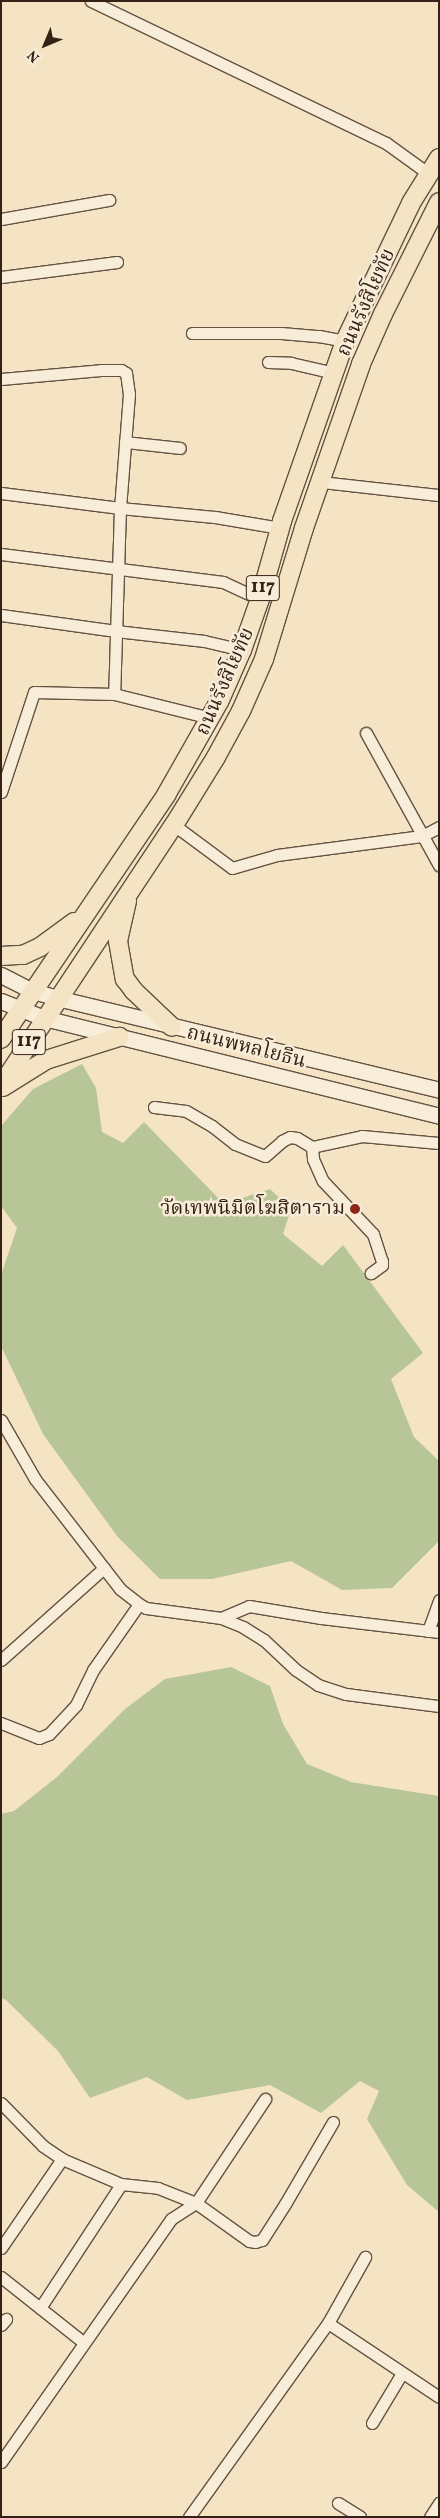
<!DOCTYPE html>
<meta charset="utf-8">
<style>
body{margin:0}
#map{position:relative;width:440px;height:2518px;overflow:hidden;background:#f4e4c4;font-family:Vollkorn,"Noto Serif Thai",serif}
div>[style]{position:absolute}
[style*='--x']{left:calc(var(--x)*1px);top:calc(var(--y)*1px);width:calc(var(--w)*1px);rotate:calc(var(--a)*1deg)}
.green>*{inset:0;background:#b8c596}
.roads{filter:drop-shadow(1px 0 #655242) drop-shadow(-1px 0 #655242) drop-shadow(0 1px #655242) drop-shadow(0 -1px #655242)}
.street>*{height:11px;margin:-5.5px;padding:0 5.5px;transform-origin:5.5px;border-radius:5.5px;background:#f8edd9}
.secondary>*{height:15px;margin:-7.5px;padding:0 7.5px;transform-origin:7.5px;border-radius:7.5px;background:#f8edd9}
.primary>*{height:18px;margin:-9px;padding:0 9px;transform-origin:9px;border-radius:9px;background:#f4e4c4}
.dots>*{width:14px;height:14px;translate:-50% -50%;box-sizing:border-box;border:2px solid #f8edd9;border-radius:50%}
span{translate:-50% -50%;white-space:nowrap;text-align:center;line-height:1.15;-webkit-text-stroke:5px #f8edd9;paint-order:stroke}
.shield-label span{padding:1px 4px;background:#f8edd9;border:1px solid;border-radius:4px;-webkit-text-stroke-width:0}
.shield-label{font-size:19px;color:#352116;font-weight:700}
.street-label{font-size:20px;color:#352116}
.poi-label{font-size:20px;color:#352116}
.right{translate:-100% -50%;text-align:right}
.frame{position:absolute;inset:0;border:2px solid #352116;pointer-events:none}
.north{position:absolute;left:20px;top:20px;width:50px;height:50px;-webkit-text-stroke:4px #f8edd9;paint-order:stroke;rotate:225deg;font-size:14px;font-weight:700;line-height:20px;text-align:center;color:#352116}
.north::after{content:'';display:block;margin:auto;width:18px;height:22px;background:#352116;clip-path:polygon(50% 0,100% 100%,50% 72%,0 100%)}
</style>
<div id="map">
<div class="green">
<div style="clip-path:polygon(82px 1064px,96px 1088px,102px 1132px,123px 1143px,144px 1122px,224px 1204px,270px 1189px,291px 1209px,283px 1234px,322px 1266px,343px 1245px,423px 1353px,391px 1379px,414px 1437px,439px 1461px,439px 1541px,392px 1588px,342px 1590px,291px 1561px,212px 1579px,160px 1579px,117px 1536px,43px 1434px,1px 1346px,1px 1275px,17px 1228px,1px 1206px,1px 1126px,33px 1089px)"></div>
<div style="clip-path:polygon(231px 1667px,270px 1686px,283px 1724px,307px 1764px,351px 1782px,439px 1796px,439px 2212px,407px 2185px,367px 2119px,379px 2091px,360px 2081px,321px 2113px,270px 2085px,187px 2100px,147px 2077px,90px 2098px,58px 2051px,6px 2000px,1px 1998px,1px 1814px,14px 1811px,57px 1777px,125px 1709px,165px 1679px)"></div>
</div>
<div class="roads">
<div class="street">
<div style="--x:91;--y:1;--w:327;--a:25.7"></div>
<div style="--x:386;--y:143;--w:53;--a:35.8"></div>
<div style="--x:1;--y:219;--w:110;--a:-10"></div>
<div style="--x:1;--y:277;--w:117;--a:-7.4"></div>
<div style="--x:192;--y:333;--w:89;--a:0"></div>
<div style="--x:281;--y:333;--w:38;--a:5"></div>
<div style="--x:319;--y:336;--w:26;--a:11"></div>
<div style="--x:268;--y:362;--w:23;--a:2"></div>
<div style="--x:291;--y:363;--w:44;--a:13.1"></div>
<div style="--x:1;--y:379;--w:100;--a:-5.1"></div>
<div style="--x:101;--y:370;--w:20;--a:0"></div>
<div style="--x:121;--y:370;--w:6;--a:31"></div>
<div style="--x:126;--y:373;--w:21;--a:82"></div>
<div style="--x:129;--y:394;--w:114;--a:94.5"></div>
<div style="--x:120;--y:508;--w:186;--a:91.8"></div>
<div style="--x:125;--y:442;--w:55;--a:6.2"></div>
<div style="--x:321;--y:482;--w:119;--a:6.3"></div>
<div style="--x:1;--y:493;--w:120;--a:7.2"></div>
<div style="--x:120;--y:508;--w:95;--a:5.4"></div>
<div style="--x:215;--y:517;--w:66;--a:9.6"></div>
<div style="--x:1;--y:554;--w:224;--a:7.2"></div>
<div style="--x:223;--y:582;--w:41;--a:24.7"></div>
<div style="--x:1;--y:615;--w:116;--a:7.9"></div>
<div style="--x:116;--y:631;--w:89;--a:6.5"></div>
<div style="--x:204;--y:641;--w:39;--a:13"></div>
<div style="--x:366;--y:733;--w:151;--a:61.1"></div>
<div style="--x:1;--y:792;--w:105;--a:-71.7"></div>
<div style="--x:34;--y:692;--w:80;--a:1.4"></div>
<div style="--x:114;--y:694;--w:99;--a:14"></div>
<div style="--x:174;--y:825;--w:72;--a:36.6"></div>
<div style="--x:232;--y:868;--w:47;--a:-16.1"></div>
<div style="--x:277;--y:855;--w:146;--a:-7.5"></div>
<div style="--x:422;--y:836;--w:19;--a:-28"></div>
<div style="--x:154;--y:1107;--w:32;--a:7"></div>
<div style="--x:186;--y:1111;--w:30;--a:30"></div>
<div style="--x:212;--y:1126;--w:29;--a:38"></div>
<div style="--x:235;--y:1144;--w:32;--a:22"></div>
<div style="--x:265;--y:1156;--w:23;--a:-41"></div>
<div style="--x:282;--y:1141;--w:9;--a:-27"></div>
<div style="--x:290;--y:1137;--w:7;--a:8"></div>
<div style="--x:297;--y:1138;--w:17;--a:31"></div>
<div style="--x:312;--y:1147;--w:51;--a:-12.4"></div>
<div style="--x:362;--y:1136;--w:77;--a:5.2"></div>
<div style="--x:312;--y:1147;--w:12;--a:85"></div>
<div style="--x:313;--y:1159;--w:24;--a:66"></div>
<div style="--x:323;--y:1181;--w:73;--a:46.7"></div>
<div style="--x:373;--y:1234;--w:28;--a:72"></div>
<div style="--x:382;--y:1261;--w:4;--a:90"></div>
<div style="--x:382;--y:1265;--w:14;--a:144"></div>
<div style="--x:1;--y:1420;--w:68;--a:60"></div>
<div style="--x:35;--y:1479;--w:139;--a:52.3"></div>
<div style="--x:120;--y:1589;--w:24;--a:38"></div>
<div style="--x:139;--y:1604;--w:8;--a:30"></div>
<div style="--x:146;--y:1608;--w:76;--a:7.6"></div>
<div style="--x:221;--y:1618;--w:24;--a:22"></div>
<div style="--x:243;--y:1627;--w:25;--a:32"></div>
<div style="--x:264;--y:1640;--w:44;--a:43.2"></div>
<div style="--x:296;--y:1670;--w:27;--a:34"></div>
<div style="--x:318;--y:1685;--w:29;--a:18"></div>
<div style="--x:346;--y:1694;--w:94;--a:7.4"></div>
<div style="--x:221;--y:1618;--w:30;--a:-23"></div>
<div style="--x:249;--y:1606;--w:73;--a:9.5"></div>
<div style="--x:321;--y:1618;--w:119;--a:6.8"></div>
<div style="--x:428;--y:1631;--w:33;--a:-70"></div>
<div style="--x:1;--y:1660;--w:138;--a:-41.8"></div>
<div style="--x:1;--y:1723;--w:41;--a:21.5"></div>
<div style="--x:39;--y:1738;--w:11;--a:-22"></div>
<div style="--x:49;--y:1734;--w:40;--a:-47"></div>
<div style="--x:76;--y:1705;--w:39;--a:-64"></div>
<div style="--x:93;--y:1670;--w:80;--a:-55.1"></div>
<div style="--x:1;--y:2103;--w:60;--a:45.7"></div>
<div style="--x:43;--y:2146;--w:23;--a:34"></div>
<div style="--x:62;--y:2159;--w:64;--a:23"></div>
<div style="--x:121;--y:2184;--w:37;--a:6"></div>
<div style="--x:158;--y:2188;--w:41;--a:21.5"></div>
<div style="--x:196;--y:2203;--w:65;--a:35.6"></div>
<div style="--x:249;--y:2241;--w:6;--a:9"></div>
<div style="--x:255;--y:2242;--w:7;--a:-16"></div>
<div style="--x:262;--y:2240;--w:43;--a:-57.4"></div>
<div style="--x:285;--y:2204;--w:95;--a:-59.7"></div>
<div style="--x:1;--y:2248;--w:108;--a:-55.6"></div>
<div style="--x:1;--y:2277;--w:105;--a:38.4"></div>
<div style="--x:40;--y:2308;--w:148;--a:-56.8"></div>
<div style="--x:328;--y:2323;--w:76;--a:-60.7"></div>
<div style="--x:1;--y:2325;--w:8;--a:-50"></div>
<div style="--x:372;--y:2423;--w:58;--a:-59"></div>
<div style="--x:1;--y:2462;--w:297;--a:-55"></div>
<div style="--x:171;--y:2219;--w:30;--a:-33"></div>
<div style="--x:196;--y:2203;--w:125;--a:-56.4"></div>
<div style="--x:338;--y:2503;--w:26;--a:32"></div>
<div style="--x:189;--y:2517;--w:239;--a:-54.4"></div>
<div style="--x:328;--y:2323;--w:133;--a:33.7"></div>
<div style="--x:430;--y:2517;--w:17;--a:-57"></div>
</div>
<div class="secondary">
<div style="--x:1;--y:975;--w:36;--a:27"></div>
<div style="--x:33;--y:991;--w:25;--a:16"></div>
<div style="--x:57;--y:998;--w:393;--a:13.5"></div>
<div style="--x:1;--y:1001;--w:46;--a:21.6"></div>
<div style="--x:44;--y:1018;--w:407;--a:13.9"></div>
</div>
<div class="primary">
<div style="--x:127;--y:901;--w:41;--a:102.7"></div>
<div style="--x:118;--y:941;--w:39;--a:80"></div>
<div style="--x:125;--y:979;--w:15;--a:53"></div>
<div style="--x:134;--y:991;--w:52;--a:43.5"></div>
<div style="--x:1;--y:956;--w:22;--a:-3"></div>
<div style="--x:23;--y:955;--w:19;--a:-25"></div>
<div style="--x:40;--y:947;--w:42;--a:-36.3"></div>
<div style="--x:1;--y:1039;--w:295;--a:-55.9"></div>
<div style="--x:166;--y:795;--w:109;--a:-60.4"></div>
<div style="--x:220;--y:700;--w:55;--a:-66.3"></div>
<div style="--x:242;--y:650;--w:54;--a:-70.6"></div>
<div style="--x:260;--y:599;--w:81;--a:-74.2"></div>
<div style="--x:282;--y:521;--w:191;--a:-70.7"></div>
<div style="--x:345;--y:341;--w:153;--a:-64.4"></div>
<div style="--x:411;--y:203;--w:53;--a:-58.1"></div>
<div style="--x:1;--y:1086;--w:313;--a:-56.5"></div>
<div style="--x:174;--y:825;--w:80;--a:-58.3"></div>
<div style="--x:216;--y:757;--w:52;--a:-61.5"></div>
<div style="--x:241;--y:711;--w:57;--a:-66.1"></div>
<div style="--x:264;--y:659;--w:137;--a:-73"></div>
<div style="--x:304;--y:528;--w:174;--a:-70.8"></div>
<div style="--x:361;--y:364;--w:55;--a:-66.3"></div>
<div style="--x:383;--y:314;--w:125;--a:-63.4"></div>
<div style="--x:3;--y:1087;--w:51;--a:-32.1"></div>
<div style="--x:46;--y:1060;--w:77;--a:-17.5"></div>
</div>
</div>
<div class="dots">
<div style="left:355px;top:1209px;background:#8f2418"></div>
</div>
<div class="shield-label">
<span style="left:263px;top:588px">117</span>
<span style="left:29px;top:1042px">117</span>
</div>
<div class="street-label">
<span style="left:367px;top:303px;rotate:-66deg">ถนนรังสิโยทัย</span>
<span style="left:226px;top:682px;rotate:-66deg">ถนนรังสิโยทัย</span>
<span style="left:246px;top:1048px;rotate:14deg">ถนนพหลโยธิน</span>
</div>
<div class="poi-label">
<span class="right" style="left:345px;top:1209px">วัดเทพนิมิตโฆสิตาราม</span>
</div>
<div class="frame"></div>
<div class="north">N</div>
</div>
